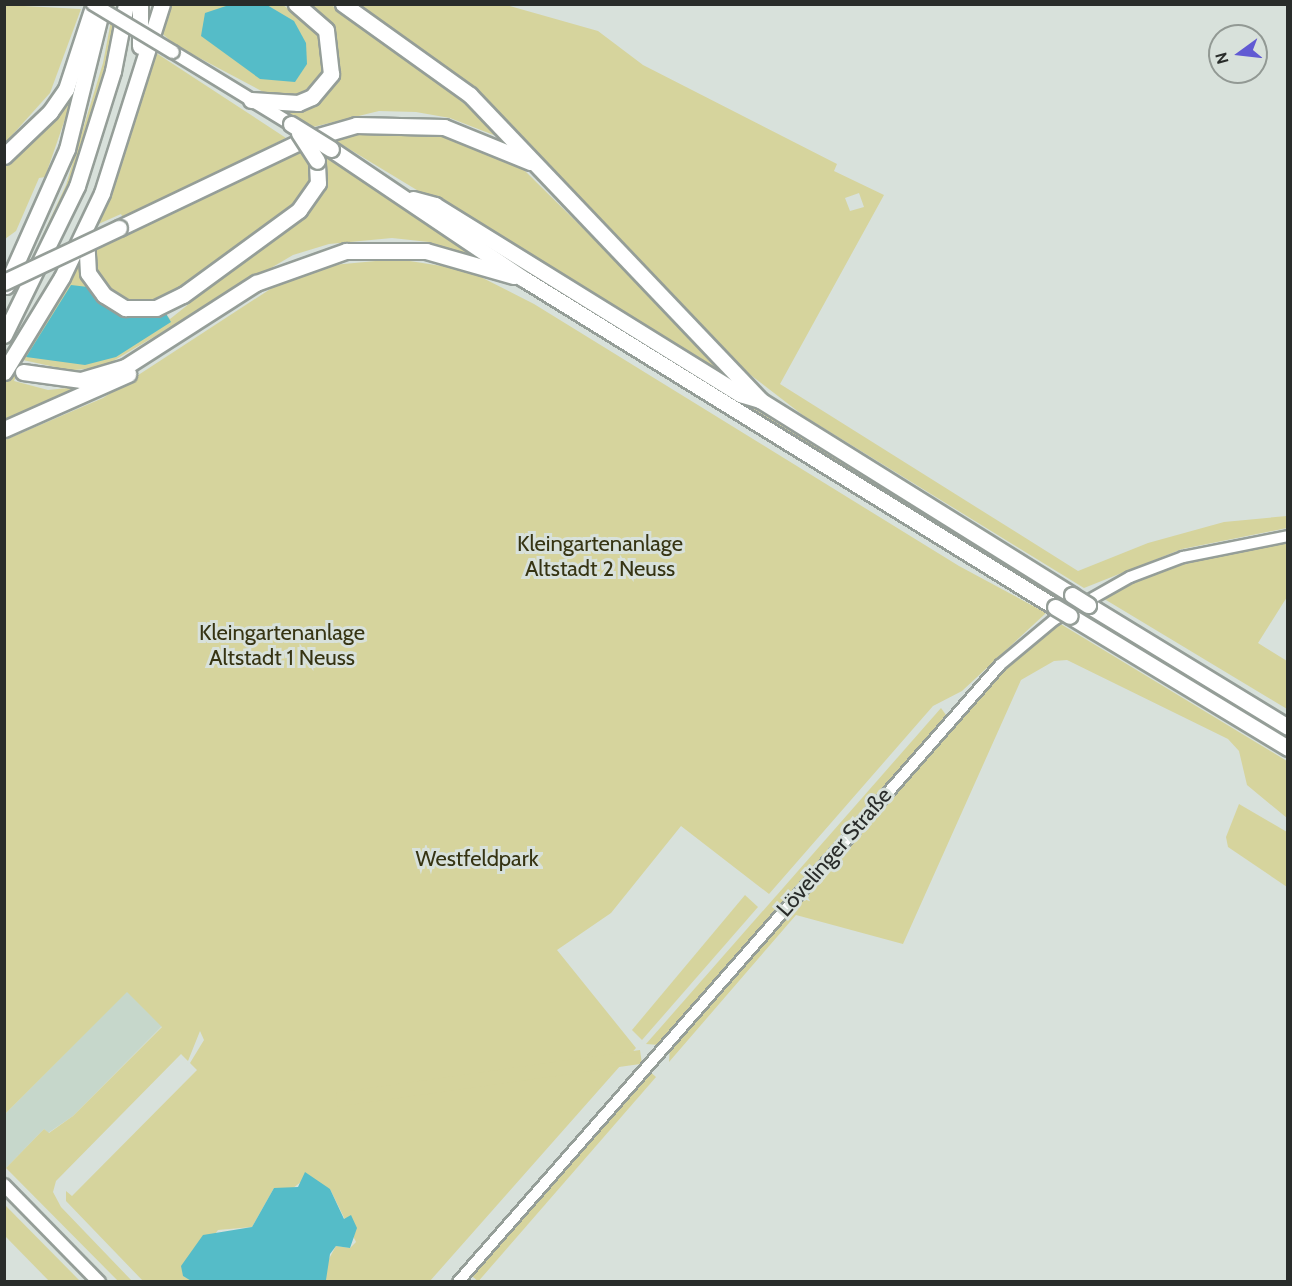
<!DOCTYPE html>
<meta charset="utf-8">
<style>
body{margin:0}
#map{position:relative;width:1292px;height:1286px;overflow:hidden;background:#d8e1db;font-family:Cabin,sans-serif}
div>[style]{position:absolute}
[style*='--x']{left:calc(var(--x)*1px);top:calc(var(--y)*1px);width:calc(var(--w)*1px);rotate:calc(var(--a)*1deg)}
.built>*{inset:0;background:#c6d7cb}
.green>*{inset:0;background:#d6d49d;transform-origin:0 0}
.water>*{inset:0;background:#55bcc8}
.roads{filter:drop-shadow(2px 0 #959e98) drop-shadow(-2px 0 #959e98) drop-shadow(0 2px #959e98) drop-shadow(0 -2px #959e98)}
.minor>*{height:10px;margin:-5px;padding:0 5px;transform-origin:5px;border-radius:5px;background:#fff}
.major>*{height:12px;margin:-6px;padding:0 6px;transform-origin:6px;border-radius:6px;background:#fff}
.highway>*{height:15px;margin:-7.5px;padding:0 7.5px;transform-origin:7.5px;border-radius:7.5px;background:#fff}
.bridges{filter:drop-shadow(2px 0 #959e98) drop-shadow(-2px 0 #959e98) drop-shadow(0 2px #959e98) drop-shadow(0 -2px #959e98)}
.major-bridge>*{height:12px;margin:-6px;padding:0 6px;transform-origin:6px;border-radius:6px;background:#fff}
.highway-bridge>*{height:15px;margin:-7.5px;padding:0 7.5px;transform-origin:7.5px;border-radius:7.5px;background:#fff}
span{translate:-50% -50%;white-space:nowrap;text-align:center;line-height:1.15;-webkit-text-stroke:6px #d8e1db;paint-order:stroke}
.park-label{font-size:22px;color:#363413}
.street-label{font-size:22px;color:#292c2a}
.frame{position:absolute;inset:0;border:6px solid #292c2a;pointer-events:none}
.north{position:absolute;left:1208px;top:24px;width:60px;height:60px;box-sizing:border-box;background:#d8e1db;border:2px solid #929994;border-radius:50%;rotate:255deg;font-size:16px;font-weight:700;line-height:24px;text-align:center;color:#292c2a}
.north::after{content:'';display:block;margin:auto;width:21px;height:27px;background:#615ad3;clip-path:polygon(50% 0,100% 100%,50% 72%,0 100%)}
</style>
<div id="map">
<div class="built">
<div style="clip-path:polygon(127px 991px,162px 1026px,73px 1116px,48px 1133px,44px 1129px,6px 1168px,5px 1114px)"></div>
</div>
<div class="green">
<div style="clip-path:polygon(4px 5px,81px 9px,50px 93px,5px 143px)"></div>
<div style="clip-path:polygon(114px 5px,116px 14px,106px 63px,68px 186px,44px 243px,5px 316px,66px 185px,103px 63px)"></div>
<div style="clip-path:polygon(170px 5px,283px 5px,319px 31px,324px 72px,299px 96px,269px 95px,175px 45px,156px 28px)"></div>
<div style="clip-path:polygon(304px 5px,331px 5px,385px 38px,509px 141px,450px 118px,416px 112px,379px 111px,313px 127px,273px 105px,290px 108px,337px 70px,333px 33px)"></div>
<div style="clip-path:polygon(evenodd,358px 5px,506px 5px,598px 31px,643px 65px,837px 164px,834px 171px,884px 195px,780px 384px,1078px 571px,1148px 543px,1224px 522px,1287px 516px,1287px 528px,1182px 549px,1084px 588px,804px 416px,748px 373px,487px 99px,358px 5px,859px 193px,864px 207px,850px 211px,845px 198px,859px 193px)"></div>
<div style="clip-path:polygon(150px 49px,286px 138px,123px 218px,121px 214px,94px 226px,129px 135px)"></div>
<div style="clip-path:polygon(73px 96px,45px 177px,39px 178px,16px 231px,5px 239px,4px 166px)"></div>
<div style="clip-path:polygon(372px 129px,444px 133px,521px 167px,722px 366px,719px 373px,331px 138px)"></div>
<div style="clip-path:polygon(318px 149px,496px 263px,429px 242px,392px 238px,329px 244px,293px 255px,103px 367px,56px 372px,55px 367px,23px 360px,14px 381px,48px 390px,88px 386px,5px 424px,5px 381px,76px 259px,84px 278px,129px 315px,162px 312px,182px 300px,166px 314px,170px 319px,302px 214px,321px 155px)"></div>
<div style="clip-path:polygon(300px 150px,312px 170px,304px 195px,181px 288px,145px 303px,117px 296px,103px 285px,90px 253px)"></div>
<div style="clip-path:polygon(436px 213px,787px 429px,1063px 595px,1060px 599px)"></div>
<div style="clip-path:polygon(397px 259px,467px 270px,534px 304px,959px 566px,1046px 613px,962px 691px,933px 706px,769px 894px,681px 826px,611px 913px,557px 950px,636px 1048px,430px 1281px,308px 1281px,326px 1280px,325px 1266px,336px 1246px,350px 1248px,356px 1242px,330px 1189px,302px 1181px,292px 1189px,274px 1188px,252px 1227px,218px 1230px,183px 1276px,193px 1281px,143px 1281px,66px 1201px,66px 1191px,72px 1196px,197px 1070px,190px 1063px,204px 1040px,200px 1031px,188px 1061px,181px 1054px,56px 1181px,53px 1192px,61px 1207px,132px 1281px,118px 1281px,6px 1168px,44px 1129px,49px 1133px,73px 1116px,162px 1027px,127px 992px,5px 1114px,5px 440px,103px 398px,278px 284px,333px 265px)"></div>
<div style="clip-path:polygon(1287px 540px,1287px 597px,1258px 643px,1287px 661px,1287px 709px,1101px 597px,1151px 572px)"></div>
<div style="clip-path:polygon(1059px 623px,1287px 761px,1287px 818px,1247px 785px,1239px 751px,1228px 739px,1067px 660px,1054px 661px,1021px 680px,903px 944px,796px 915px,669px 1062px,670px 1046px,1003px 668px)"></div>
<div style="clip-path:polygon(941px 708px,946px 715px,659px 1045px,646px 1044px)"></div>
<div style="clip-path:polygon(1239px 804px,1287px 832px,1287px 887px,1228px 847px,1226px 837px)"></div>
<div style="clip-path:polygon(745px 895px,758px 907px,642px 1040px,632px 1030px)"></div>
<div style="left:640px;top:1050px;width:14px;height:307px;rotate:82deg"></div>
<div style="left:656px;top:1077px;width:271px;height:16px;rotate:131deg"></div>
<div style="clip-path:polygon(4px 1205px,5px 1205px,80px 1281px,49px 1281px,5px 1236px)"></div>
</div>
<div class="water">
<div style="clip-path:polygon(229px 5px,267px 5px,294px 21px,306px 43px,307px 64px,295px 82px,260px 79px,201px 36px,205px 13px)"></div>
<div style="clip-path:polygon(71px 285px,88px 287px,112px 310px,128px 316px,165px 312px,171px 322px,116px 357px,85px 365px,26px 357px)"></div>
<div style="clip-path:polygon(305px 1172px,330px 1189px,344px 1219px,351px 1215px,357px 1228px,350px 1248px,336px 1246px,330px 1254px,326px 1280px,193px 1282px,183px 1276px,181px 1266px,203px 1235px,252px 1227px,274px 1188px,298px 1187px)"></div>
</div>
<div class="roads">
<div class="minor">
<div style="--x:458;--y:1282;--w:821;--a:-48.7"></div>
<div style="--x:1000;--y:665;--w:70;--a:-39.8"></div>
<div style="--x:1054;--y:620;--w:87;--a:-29.5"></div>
<div style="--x:1130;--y:577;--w:57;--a:-20.7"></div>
<div style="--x:1183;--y:557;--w:107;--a:-11.3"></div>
</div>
<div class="major">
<div style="--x:173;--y:52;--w:138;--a:31.4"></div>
<div style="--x:4;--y:1185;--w:136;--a:45.6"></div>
</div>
<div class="highway">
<div style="--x:140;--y:4;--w:42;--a:90"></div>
<div style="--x:343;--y:4;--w:156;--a:35.6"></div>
<div style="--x:470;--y:95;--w:421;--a:46.4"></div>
<div style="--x:251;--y:100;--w:47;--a:3.7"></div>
<div style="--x:298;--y:103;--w:15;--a:-23"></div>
<div style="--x:312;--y:97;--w:30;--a:-50"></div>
<div style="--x:331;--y:74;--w:44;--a:-96.5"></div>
<div style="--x:326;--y:30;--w:40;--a:-139"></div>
<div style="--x:331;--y:149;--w:233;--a:34"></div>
<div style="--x:524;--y:279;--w:624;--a:31.7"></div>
<div style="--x:4;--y:156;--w:64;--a:-43.7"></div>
<div style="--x:50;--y:112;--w:28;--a:-55"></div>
<div style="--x:66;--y:89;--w:83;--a:-71.8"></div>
<div style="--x:413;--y:199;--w:23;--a:15"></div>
<div style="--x:435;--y:205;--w:359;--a:31.8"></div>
<div style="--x:740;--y:394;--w:21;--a:17"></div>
<div style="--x:760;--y:400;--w:368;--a:32"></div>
<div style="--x:119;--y:228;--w:202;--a:-25.5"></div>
<div style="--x:301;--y:141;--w:57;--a:-16.2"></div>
<div style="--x:356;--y:125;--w:88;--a:1.3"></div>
<div style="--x:444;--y:127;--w:93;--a:22.1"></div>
<div style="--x:86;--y:235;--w:38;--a:87"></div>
<div style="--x:88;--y:273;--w:27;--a:54"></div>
<div style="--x:104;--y:295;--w:25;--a:32"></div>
<div style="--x:125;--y:308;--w:31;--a:0"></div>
<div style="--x:156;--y:308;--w:30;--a:-26"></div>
<div style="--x:183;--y:295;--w:144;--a:-36.2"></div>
<div style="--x:299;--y:210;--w:33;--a:-55"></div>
<div style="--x:318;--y:183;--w:22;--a:-93"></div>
<div style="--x:6;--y:286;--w:150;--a:-66"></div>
<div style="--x:67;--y:149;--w:149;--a:-76.1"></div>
<div style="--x:4;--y:335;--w:166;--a:-63.9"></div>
<div style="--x:77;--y:186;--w:121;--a:-72.6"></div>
<div style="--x:113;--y:71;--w:68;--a:-79"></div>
<div style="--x:4;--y:372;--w:111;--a:-58.6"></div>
<div style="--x:62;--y:277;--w:93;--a:-64.5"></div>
<div style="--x:102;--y:193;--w:198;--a:-72.4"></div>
<div style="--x:23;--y:372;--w:59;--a:7.9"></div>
<div style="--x:81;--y:380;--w:46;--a:-16.5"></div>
<div style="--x:125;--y:367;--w:156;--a:-32.7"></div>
<div style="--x:256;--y:283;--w:96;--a:-19.6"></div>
<div style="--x:346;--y:251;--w:80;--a:0"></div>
<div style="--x:426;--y:251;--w:91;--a:16"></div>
<div style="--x:4;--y:429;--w:136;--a:-23.9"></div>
<div style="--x:1088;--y:605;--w:234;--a:31.4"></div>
<div style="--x:1070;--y:616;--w:255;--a:31.2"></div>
</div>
</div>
<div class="bridges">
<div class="major-bridge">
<div style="--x:93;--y:4;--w:93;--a:31"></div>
</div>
<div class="highway-bridge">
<div style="--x:291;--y:124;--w:47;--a:32"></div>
<div style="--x:299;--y:133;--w:33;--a:57"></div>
<div style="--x:4;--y:282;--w:127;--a:-25.2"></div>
<div style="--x:1072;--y:595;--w:19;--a:32"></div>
<div style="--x:1055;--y:607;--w:17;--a:31"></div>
</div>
</div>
<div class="park-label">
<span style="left:600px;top:556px">Kleingartenanlage<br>Altstadt 2 Neuss</span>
<span style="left:282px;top:645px">Kleingartenanlage<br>Altstadt 1 Neuss</span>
<span style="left:477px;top:859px">Westfeldpark</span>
</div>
<div class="street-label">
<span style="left:834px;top:852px;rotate:-49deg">Lövelinger Straße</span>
</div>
<div class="frame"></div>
<div class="north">N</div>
</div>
